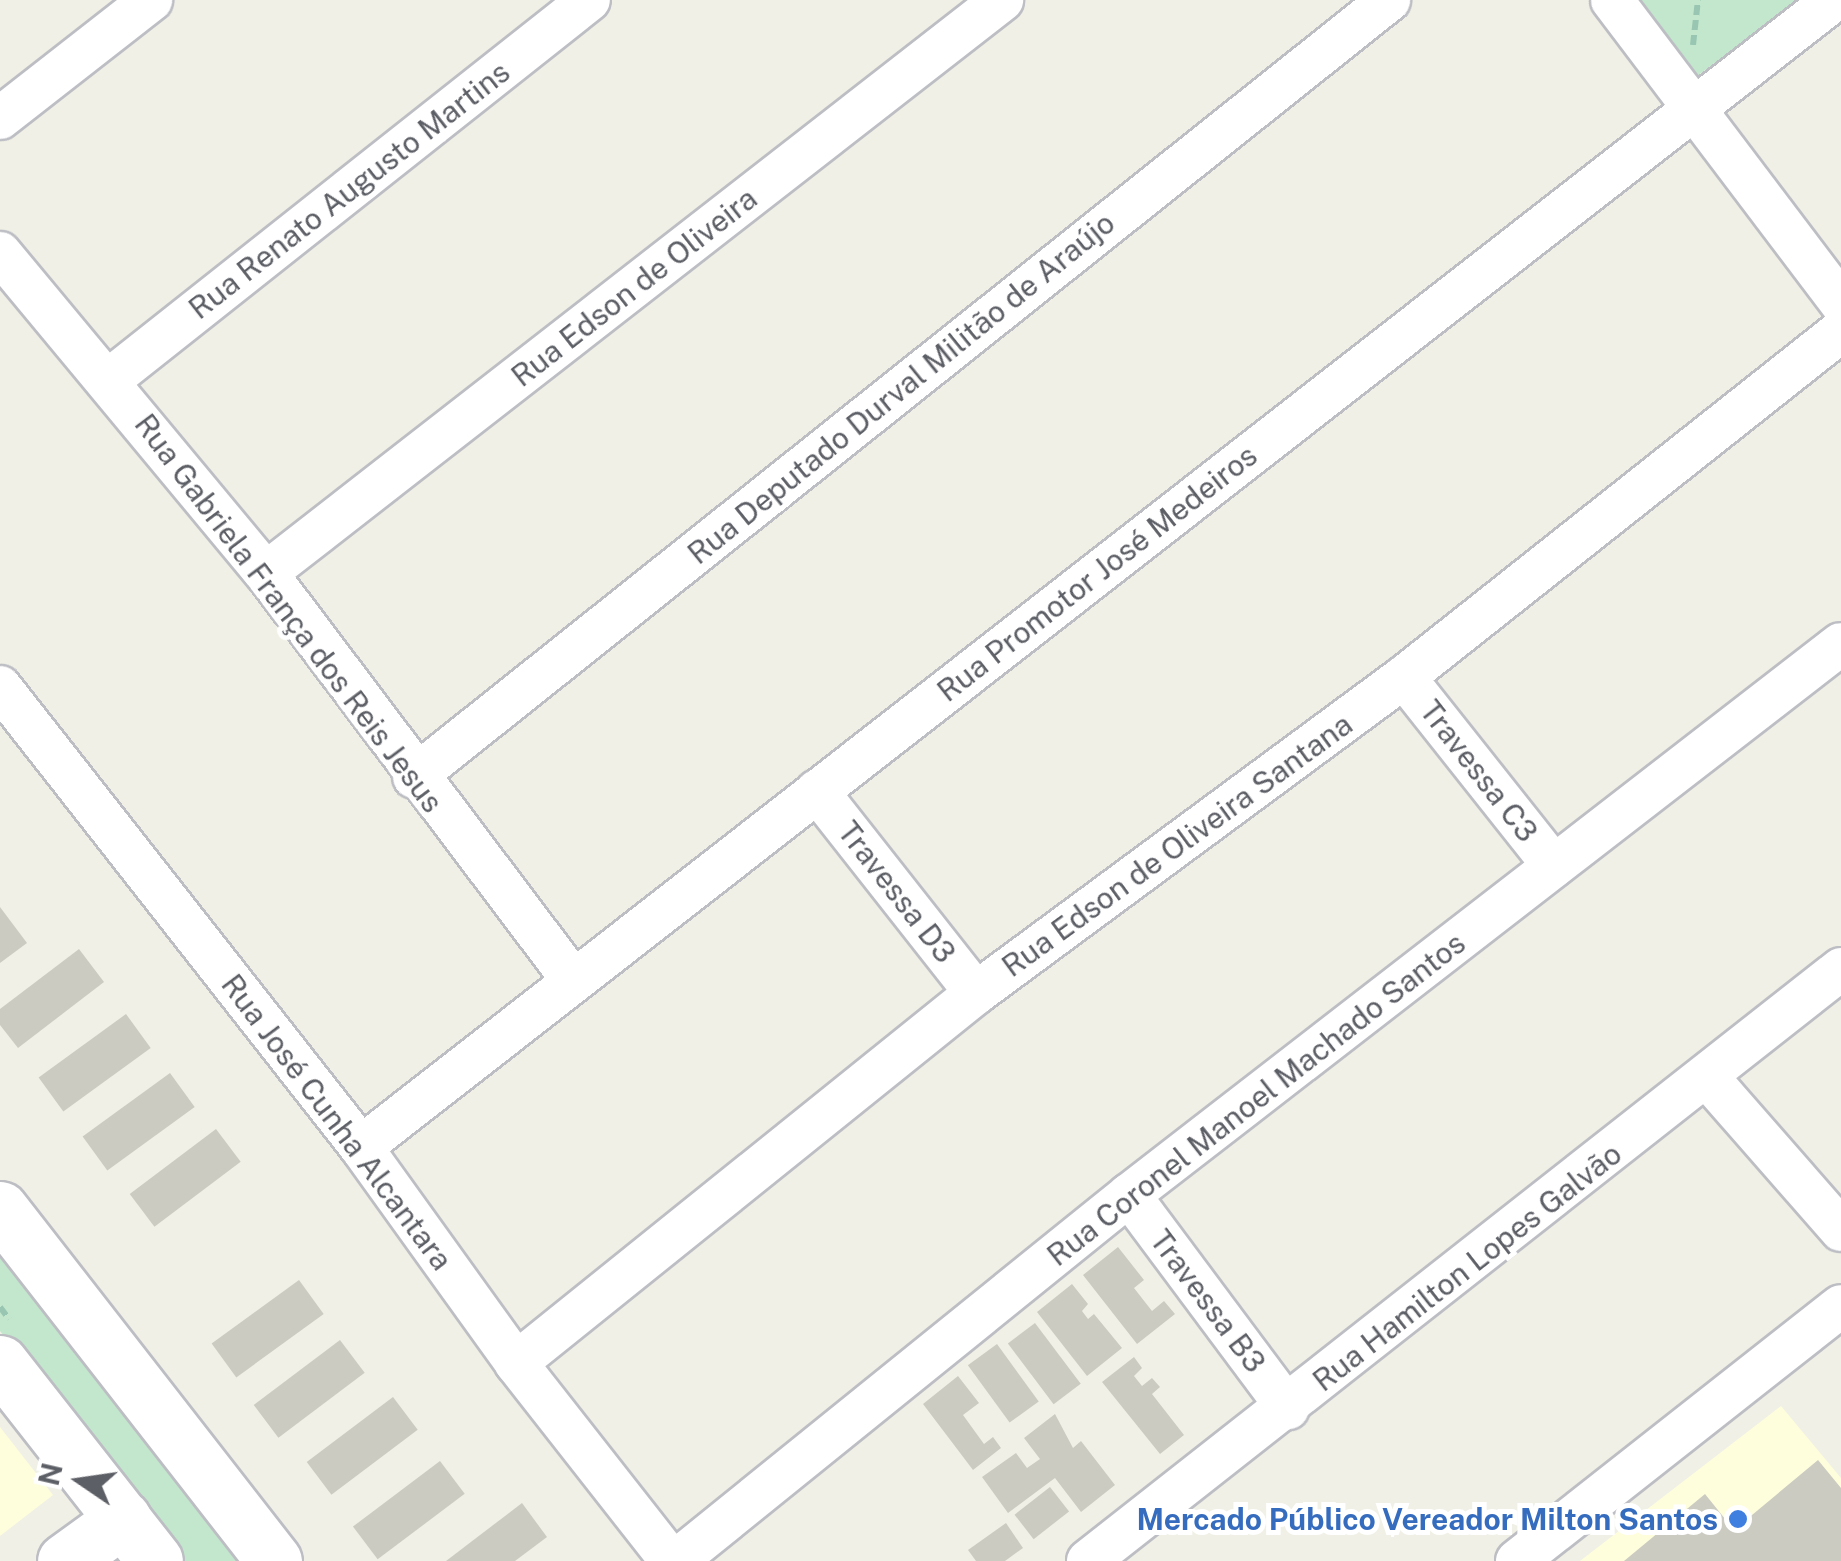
<!DOCTYPE html>
<meta charset="utf-8">
<style>
body{margin:0}
#map{position:relative;width:1841px;height:1561px;overflow:hidden;background:#f0f0e6;font-family:"Public Sans",sans-serif}
div>[style]{position:absolute}
[style*='--x']{left:calc(var(--x)*1px);top:calc(var(--y)*1px);width:calc(var(--w)*1px);rotate:calc(var(--a)*1deg)}
.commercial>*{inset:0;background:#fefedd}
.green>*{inset:0;background:#c2e7cc}
.building>*{inset:0;background:#cbcbc2;transform-origin:0 0}
.path>*{height:6px;margin-top:-3px;transform-origin:0;background:repeating-linear-gradient(90deg,#99c6b2 0 10px,transparent 0 15px)}
.roads{filter:drop-shadow(2px 0 #bdbec4) drop-shadow(-2px 0 #bdbec4) drop-shadow(0 2px #bdbec4) drop-shadow(0 -2px #bdbec4)}
.minor>*{height:42px;margin:-21px;padding:0 21px;transform-origin:21px;border-radius:21px;background:#fff}
.tertiary>*{height:55px;margin:-27.5px;padding:0 27.5px;transform-origin:27.5px;border-radius:27.5px;background:#fff}
.secondary>*{height:55px;margin:-27.5px;padding:0 27.5px;transform-origin:27.5px;border-radius:27.5px;background:#fff}
.dots>*{width:28px;height:28px;translate:-50% -50%;box-sizing:border-box;border:5px solid #fff;border-radius:50%}
span{translate:-50% -50%;white-space:nowrap;text-align:center;line-height:1.15;-webkit-text-stroke:10px #fff;paint-order:stroke}
.street-label{font-size:30px;color:#5d5f66}
.shop-label{font-size:30px;color:#366cbe;font-weight:700}
.right{translate:-100% -50%;text-align:right}
.north{position:absolute;left:30px;top:1431px;width:100px;height:100px;-webkit-text-stroke:8px #fff;paint-order:stroke;rotate:283deg;font-size:28px;font-weight:700;line-height:40px;text-align:center;color:#5d5f66}
.north::after{content:'';display:block;margin:auto;width:35px;height:45px;background:#5d5f66;clip-path:polygon(50% 0,100% 100%,50% 72%,0 100%)}
</style>
<div id="map">
<div class="commercial">
<div style="clip-path:polygon(1781px 1406px,1841px 1478px,1841px 1561px,1580px 1561px)"></div>
<div style="clip-path:polygon(0 1427px,53px 1495px,0 1536px)"></div>
</div>
<div class="green">
<div style="clip-path:polygon(1623px 0,1799px 0,1689px 82px)"></div>
<div style="clip-path:polygon(0 1234px,258px 1561px,180px 1561px,0 1331px)"></div>
</div>
<div class="building">
<div style="clip-path:polygon(0 907px,27px 943px,0 963px)"></div>
<div style="clip-path:polygon(79px 949px,104px 982px,18px 1048px,0 1025px,0 1009px)"></div>
<div style="left:126px;top:1014px;width:42px;height:108px;rotate:54deg"></div>
<div style="left:170px;top:1073px;width:42px;height:108px;rotate:54deg"></div>
<div style="left:216px;top:1129px;width:41px;height:108px;rotate:53deg"></div>
<div style="clip-path:polygon(1118px 1247px,1144px 1280px,1134px 1288px,1152px 1311px,1164px 1301px,1175px 1314px,1137px 1344px,1083px 1275px)"></div>
<div style="left:299px;top:1280px;width:42px;height:108px;rotate:54deg"></div>
<div style="clip-path:polygon(1072px 1284px,1088px 1304px,1082px 1311px,1088px 1319px,1094px 1314px,1122px 1348px,1087px 1376px,1037px 1312px)"></div>
<div style="left:1035px;top:1323px;width:76px;height:34px;rotate:53deg"></div>
<div style="left:340px;top:1340px;width:41px;height:108px;rotate:53deg"></div>
<div style="left:997px;top:1344px;width:71px;height:36px;rotate:54deg"></div>
<div style="clip-path:polygon(1134px 1357px,1142px 1368px,1134px 1376px,1142px 1386px,1152px 1378px,1160px 1387px,1152px 1394px,1184px 1435px,1160px 1454px,1102px 1382px)"></div>
<div style="clip-path:polygon(958px 1376px,979px 1403px,963px 1415px,984px 1444px,993px 1437px,1001px 1448px,973px 1470px,923px 1404px)"></div>
<div style="left:393px;top:1397px;width:41px;height:108px;rotate:53deg"></div>
<div style="clip-path:polygon(1055px 1414px,1073px 1448px,1081px 1441px,1115px 1485px,1081px 1512px,1055px 1478px,1008px 1513px,982px 1477px,1016px 1453px,1027px 1468px,1040px 1459px,1024px 1438px)"></div>
<div style="clip-path:polygon(1818px 1460px,1841px 1488px,1841px 1561px,1624px 1561px,1705px 1494px,1734px 1530px)"></div>
<div style="left:440px;top:1461px;width:41px;height:109px;rotate:53deg"></div>
<div style="left:1050px;top:1487px;width:31px;height:45px;rotate:52deg"></div>
<div style="clip-path:polygon(522px 1503px,547px 1537px,515px 1561px,446px 1561px)"></div>
<div style="clip-path:polygon(1006px 1523px,1023px 1548px,1005px 1561px,976px 1561px,968px 1550px)"></div>
</div>
<div class="path">
<div style="--x:1693;--y:45;--w:45;--a:-83.7"></div>
<div style="--x:0;--y:1307;--w:15;--a:53"></div>
</div>
<div class="roads">
<div class="minor">
<div style="--x:1612;--y:0;--w:380;--a:52.9"></div>
<div style="--x:0;--y:118;--w:192;--a:-38"></div>
<div style="--x:0;--y:253;--w:416;--a:50.3"></div>
<div style="--x:266;--y:573;--w:508;--a:52.99"></div>
<div style="--x:109;--y:380;--w:612;--a:-38.37"></div>
<div style="--x:266;--y:573;--w:933;--a:-37.9"></div>
<div style="--x:1404;--y:677;--w:241;--a:51.6"></div>
<div style="--x:0;--y:687;--w:585;--a:51.88"></div>
<div style="--x:361;--y:1147;--w:266;--a:54.3"></div>
<div style="--x:516;--y:1363;--w:251;--a:51.9"></div>
<div style="--x:414;--y:777;--w:1247;--a:-38.55"></div>
<div style="--x:817;--y:791;--w:257;--a:51.8"></div>
<div style="--x:1708;--y:1078;--w:202;--a:48.8"></div>
<div style="--x:361;--y:1147;--w:1867;--a:-37.91"></div>
<div style="--x:1129;--y:1195;--w:266;--a:53.3"></div>
<div style="--x:516;--y:1363;--w:590;--a:-38.81"></div>
<div style="--x:976;--y:993;--w:532;--a:-36.44"></div>
<div style="--x:1404;--y:677;--w:557;--a:-38.37"></div>
<div style="--x:676;--y:1561;--w:582;--a:-38.94"></div>
<div style="--x:1129;--y:1195;--w:900;--a:-37.74"></div>
<div style="--x:1088;--y:1561;--w:958;--a:-38.17"></div>
<div style="--x:1517;--y:1561;--w:412;--a:-38.2"></div>
</div>
<div class="tertiary">
<div style="--x:65;--y:1561;--w:72;--a:-35.9"></div>
</div>
<div class="secondary">
<div style="--x:0;--y:1209;--w:446;--a:52.1"></div>
<div style="--x:0;--y:1363;--w:251;--a:51.9"></div>
</div>
</div>
<div class="dots">
<div style="left:1738px;top:1519px;background:#3f7fe0"></div>
</div>
<div class="street-label">
<span style="left:349px;top:190px;rotate:-38deg">Rua Renato Augusto Martins</span>
<span style="left:634px;top:287px;rotate:-38deg">Rua Edson de Oliveira</span>
<span style="left:901px;top:388px;rotate:-39deg">Rua Deputado Durval Militão de Araújo</span>
<span style="left:1097px;top:573px;rotate:-38deg">Rua Promotor José Medeiros</span>
<span style="left:289px;top:613px;rotate:53deg">Rua Gabriela França dos Reis Jesus</span>
<span style="left:1479px;top:771px;rotate:52deg">Travessa C3</span>
<span style="left:1177px;top:845px;rotate:-36deg">Rua Edson de Oliveira Santana</span>
<span style="left:897px;top:892px;rotate:52deg">Travessa D3</span>
<span style="left:1256px;top:1099px;rotate:-38deg">Rua Coronel Manoel Machado Santos</span>
<span style="left:337px;top:1122px;rotate:53deg">Rua José Cunha Alcantara</span>
<span style="left:1467px;top:1267px;rotate:-38deg">Rua Hamilton Lopes Galvão</span>
<span style="left:1208px;top:1301px;rotate:53deg">Travessa B3</span>
</div>
<div class="shop-label">
<span class="right" style="left:1718px;top:1519px">Mercado Público Vereador Milton Santos</span>
</div>
<div class="north">N</div>
</div>
